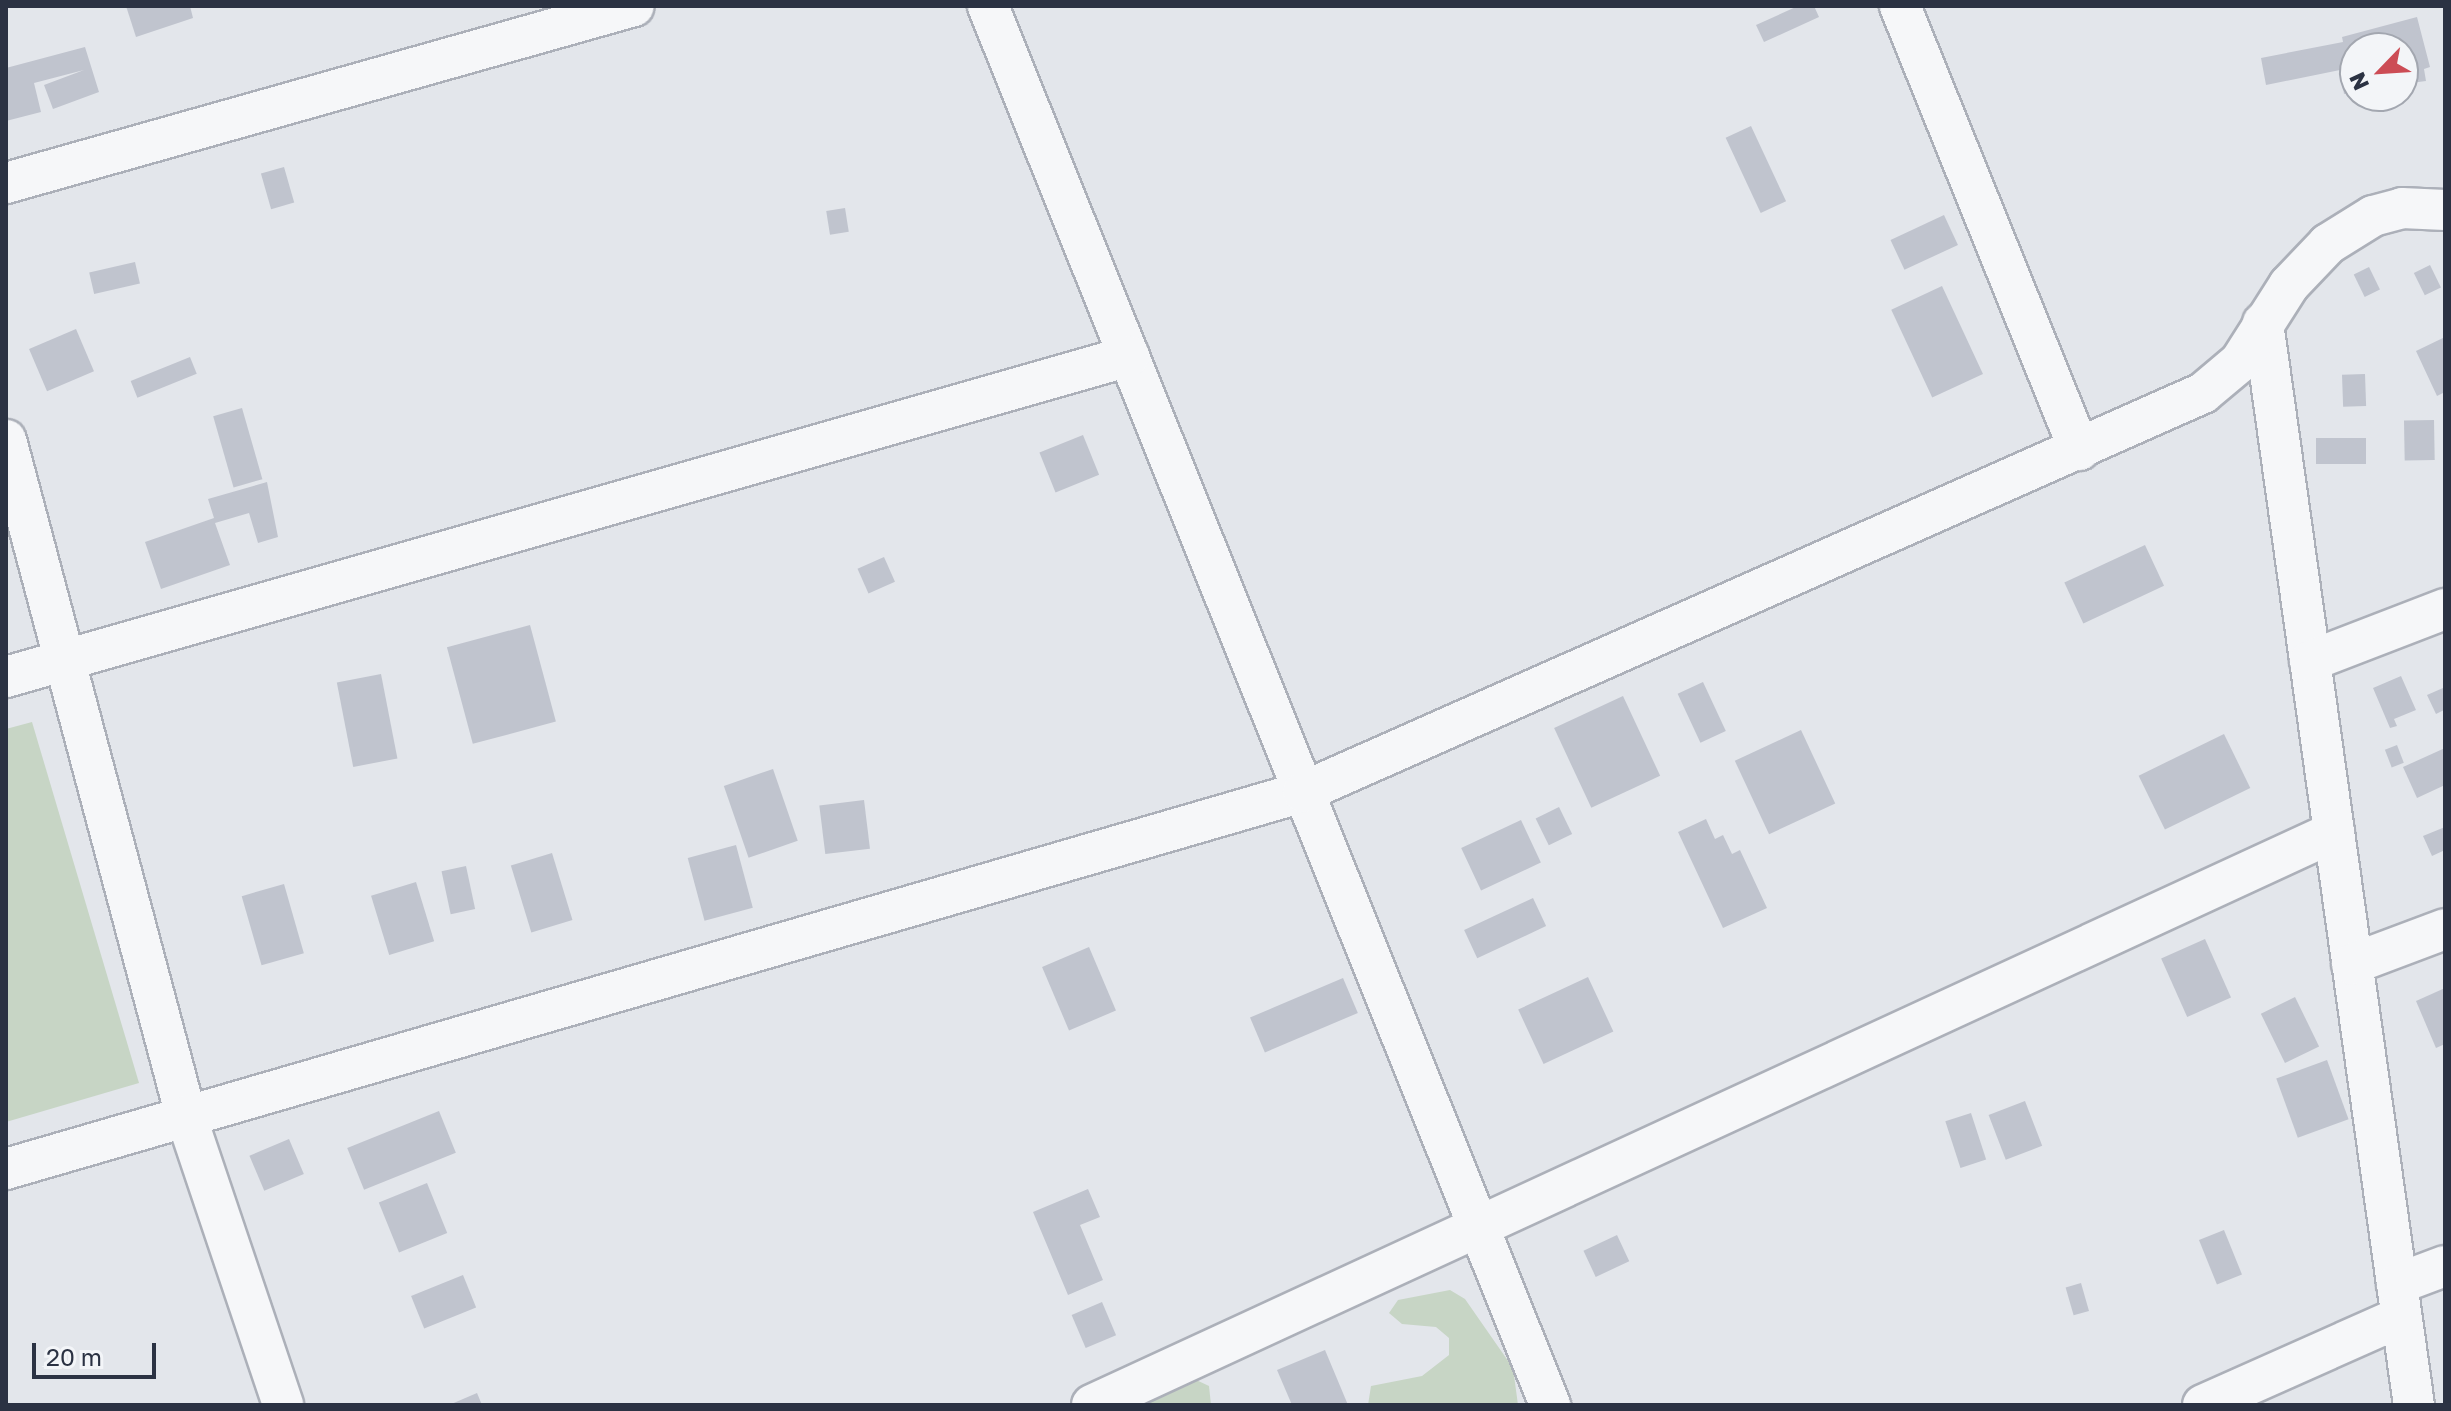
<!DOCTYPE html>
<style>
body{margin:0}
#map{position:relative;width:2451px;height:1411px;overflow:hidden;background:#e3e6eb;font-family:"Golos Text",sans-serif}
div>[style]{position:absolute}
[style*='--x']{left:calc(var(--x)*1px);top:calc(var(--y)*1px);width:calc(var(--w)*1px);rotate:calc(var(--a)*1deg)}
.green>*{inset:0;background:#c7d5c5}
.building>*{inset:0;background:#c0c4ce;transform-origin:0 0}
.roads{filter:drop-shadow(2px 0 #acb0b9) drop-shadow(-2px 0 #acb0b9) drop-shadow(0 2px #acb0b9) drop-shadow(0 -2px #acb0b9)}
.minor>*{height:40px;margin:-20px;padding:0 20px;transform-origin:20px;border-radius:20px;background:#f6f7f9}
span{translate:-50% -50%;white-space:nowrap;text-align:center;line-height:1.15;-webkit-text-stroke:6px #f3f5f8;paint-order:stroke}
.frame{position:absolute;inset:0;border:8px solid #2b3243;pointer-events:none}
.north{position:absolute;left:2339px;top:32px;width:80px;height:80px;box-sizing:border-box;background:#f3f5f8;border:2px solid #a3a7b0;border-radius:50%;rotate:245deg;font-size:22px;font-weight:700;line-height:32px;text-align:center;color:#2b3243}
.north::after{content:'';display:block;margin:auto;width:28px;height:36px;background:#cc4c55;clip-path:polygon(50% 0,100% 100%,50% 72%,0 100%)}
.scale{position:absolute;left:32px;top:1343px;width:124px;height:36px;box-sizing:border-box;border:4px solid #2b3243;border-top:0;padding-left:10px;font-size:24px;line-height:28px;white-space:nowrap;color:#2b3243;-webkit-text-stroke:6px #f3f5f8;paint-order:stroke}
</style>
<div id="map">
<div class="green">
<div style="clip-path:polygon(32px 722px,139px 1083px,6px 1122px,6px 729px)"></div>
<div style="clip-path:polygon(1450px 1290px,1465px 1299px,1513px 1368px,1518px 1405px,1368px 1405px,1371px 1386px,1422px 1376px,1449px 1355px,1449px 1338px,1436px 1327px,1402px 1324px,1389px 1313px,1398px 1300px)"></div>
<div style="clip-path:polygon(1192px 1378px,1209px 1386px,1211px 1405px,1128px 1405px)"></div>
</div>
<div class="building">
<div style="clip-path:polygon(126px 6px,190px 6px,193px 18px,136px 37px)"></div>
<div style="clip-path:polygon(1798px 6px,1814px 6px,1819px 17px,1764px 42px,1756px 25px)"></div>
<div style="clip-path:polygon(2417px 17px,2430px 67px,2424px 69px,2426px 81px,2403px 84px,2403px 48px,2355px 48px,2355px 92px,2344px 94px,2340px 70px,2266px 85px,2261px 58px,2343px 42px,2342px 37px)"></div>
<div style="clip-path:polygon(85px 47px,99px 92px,53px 109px,44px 85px,84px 70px,34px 83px,41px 112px,6px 121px,6px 68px)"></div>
<div style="left:1751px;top:126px;width:83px;height:28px;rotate:65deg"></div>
<div style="left:284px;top:167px;width:37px;height:24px;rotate:74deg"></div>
<div style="left:845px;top:208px;width:24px;height:19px;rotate:81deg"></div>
<div style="left:1944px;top:215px;width:33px;height:59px;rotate:65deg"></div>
<div style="left:135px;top:262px;width:22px;height:47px;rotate:77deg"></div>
<div style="left:2430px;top:265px;width:25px;height:18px;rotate:64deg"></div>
<div style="left:2369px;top:267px;width:25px;height:17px;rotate:64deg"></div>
<div style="left:1942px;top:286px;width:97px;height:56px;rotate:65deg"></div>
<div style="left:76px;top:329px;width:46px;height:51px;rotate:67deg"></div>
<div style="clip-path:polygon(2445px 337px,2445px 392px,2437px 396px,2416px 351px)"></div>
<div style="left:190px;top:357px;width:18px;height:64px;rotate:68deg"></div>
<div style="left:2365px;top:374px;width:32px;height:23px;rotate:88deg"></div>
<div style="left:242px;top:408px;width:74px;height:30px;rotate:74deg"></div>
<div style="left:2434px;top:420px;width:40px;height:30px;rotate:89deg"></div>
<div style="left:1083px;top:435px;width:43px;height:47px;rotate:68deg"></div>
<div style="left:2366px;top:438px;width:26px;height:50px;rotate:90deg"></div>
<div style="clip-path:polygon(267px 482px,278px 537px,258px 543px,249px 513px,215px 523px,230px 565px,161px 589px,145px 542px,214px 518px,208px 499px)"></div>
<div style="left:2145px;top:545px;width:45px;height:89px;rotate:65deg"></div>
<div style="left:884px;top:557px;width:27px;height:29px;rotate:66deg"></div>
<div style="left:530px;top:625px;width:100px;height:86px;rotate:75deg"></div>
<div style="left:381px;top:674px;width:86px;height:45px;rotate:79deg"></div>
<div style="clip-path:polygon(2401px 676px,2416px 710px,2394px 719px,2397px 726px,2390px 728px,2373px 688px)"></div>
<div style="left:1703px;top:682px;width:54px;height:28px;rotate:65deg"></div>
<div style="clip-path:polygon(2443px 688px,2444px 710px,2436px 714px,2427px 695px)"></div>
<div style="left:1623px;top:696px;width:88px;height:76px;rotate:65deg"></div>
<div style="left:1801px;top:730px;width:81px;height:73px;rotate:65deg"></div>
<div style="left:2224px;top:734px;width:60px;height:95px;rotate:64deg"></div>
<div style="left:2397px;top:745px;width:19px;height:13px;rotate:69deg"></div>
<div style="clip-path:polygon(2445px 748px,2445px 785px,2417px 798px,2403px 767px)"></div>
<div style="left:773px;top:769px;width:76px;height:52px;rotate:71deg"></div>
<div style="left:864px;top:800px;width:49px;height:45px;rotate:83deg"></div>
<div style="left:1559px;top:807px;width:30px;height:26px;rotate:64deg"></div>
<div style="clip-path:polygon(1706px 819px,1715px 839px,1723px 835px,1732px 854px,1740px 850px,1767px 908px,1723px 928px,1678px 832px)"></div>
<div style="left:1521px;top:820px;width:47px;height:66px;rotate:65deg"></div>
<div style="clip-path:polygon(2445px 827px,2445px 850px,2432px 856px,2423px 836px)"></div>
<div style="left:736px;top:845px;width:65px;height:50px;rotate:75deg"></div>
<div style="left:552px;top:853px;width:70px;height:43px;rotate:73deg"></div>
<div style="left:466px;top:866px;width:44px;height:25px;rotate:78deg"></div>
<div style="left:416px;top:882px;width:62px;height:47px;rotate:73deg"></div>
<div style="left:284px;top:884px;width:72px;height:44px;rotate:74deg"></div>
<div style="left:1533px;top:898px;width:31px;height:76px;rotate:65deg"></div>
<div style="left:2205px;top:939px;width:64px;height:48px;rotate:66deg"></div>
<div style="left:1089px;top:947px;width:69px;height:51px;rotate:67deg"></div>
<div style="left:1588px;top:977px;width:60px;height:77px;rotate:65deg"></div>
<div style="left:1343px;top:978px;width:38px;height:101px;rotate:67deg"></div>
<div style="clip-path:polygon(2445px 988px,2445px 1044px,2436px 1048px,2416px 1001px)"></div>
<div style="left:2295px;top:997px;width:55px;height:38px;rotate:64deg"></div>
<div style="left:2327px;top:1060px;width:63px;height:54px;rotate:70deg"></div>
<div style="left:2025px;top:1101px;width:48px;height:39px;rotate:69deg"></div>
<div style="left:439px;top:1111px;width:45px;height:99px;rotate:68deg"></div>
<div style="left:1971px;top:1113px;width:49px;height:27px;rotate:72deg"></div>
<div style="left:289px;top:1139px;width:38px;height:43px;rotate:67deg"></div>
<div style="left:427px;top:1183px;width:54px;height:52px;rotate:68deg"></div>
<div style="clip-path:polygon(1088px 1189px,1100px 1217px,1080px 1225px,1103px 1280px,1068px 1295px,1033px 1212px)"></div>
<div style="left:2224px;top:1230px;width:48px;height:27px;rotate:68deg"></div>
<div style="left:1617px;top:1235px;width:29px;height:37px;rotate:65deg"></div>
<div style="left:463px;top:1275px;width:35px;height:56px;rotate:68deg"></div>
<div style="left:2081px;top:1283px;width:29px;height:16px;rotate:74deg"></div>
<div style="left:1102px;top:1302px;width:36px;height:33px;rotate:67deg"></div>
<div style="clip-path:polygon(1325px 1350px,1348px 1405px,1292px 1405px,1277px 1370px)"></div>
<div style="clip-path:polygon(477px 1393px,482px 1405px,449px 1405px)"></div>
</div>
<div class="roads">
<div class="minor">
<div style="--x:988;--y:6;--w:1508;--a:68.11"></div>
<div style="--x:1900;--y:6;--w:479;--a:68"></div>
<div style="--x:6;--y:183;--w:652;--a:-15.74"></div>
<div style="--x:2263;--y:323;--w:1092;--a:82.06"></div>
<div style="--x:6;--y:440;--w:700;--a:75.09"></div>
<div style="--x:186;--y:1116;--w:305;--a:71.4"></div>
<div style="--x:2310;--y:661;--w:145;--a:-21.1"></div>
<div style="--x:6;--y:677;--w:1168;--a:-15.95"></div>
<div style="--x:2352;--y:964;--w:99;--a:-20.6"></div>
<div style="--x:6;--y:1169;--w:1351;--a:-16.21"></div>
<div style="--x:1303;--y:792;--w:984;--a:-23.91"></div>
<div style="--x:2203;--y:393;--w:48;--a:-40"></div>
<div style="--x:2240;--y:362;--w:91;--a:-57.5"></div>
<div style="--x:2289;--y:285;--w:57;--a:-46.4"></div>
<div style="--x:2328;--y:244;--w:53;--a:-31.9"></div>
<div style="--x:2373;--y:216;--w:30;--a:-15"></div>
<div style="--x:2402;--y:208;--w:43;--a:2.7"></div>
<div style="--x:2397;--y:1284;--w:51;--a:-20.6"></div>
<div style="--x:1092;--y:1405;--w:1368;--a:-24.77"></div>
<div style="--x:2203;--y:1405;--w:217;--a:-24"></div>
</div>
</div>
<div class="frame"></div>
<div class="north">N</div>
<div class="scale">20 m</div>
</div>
